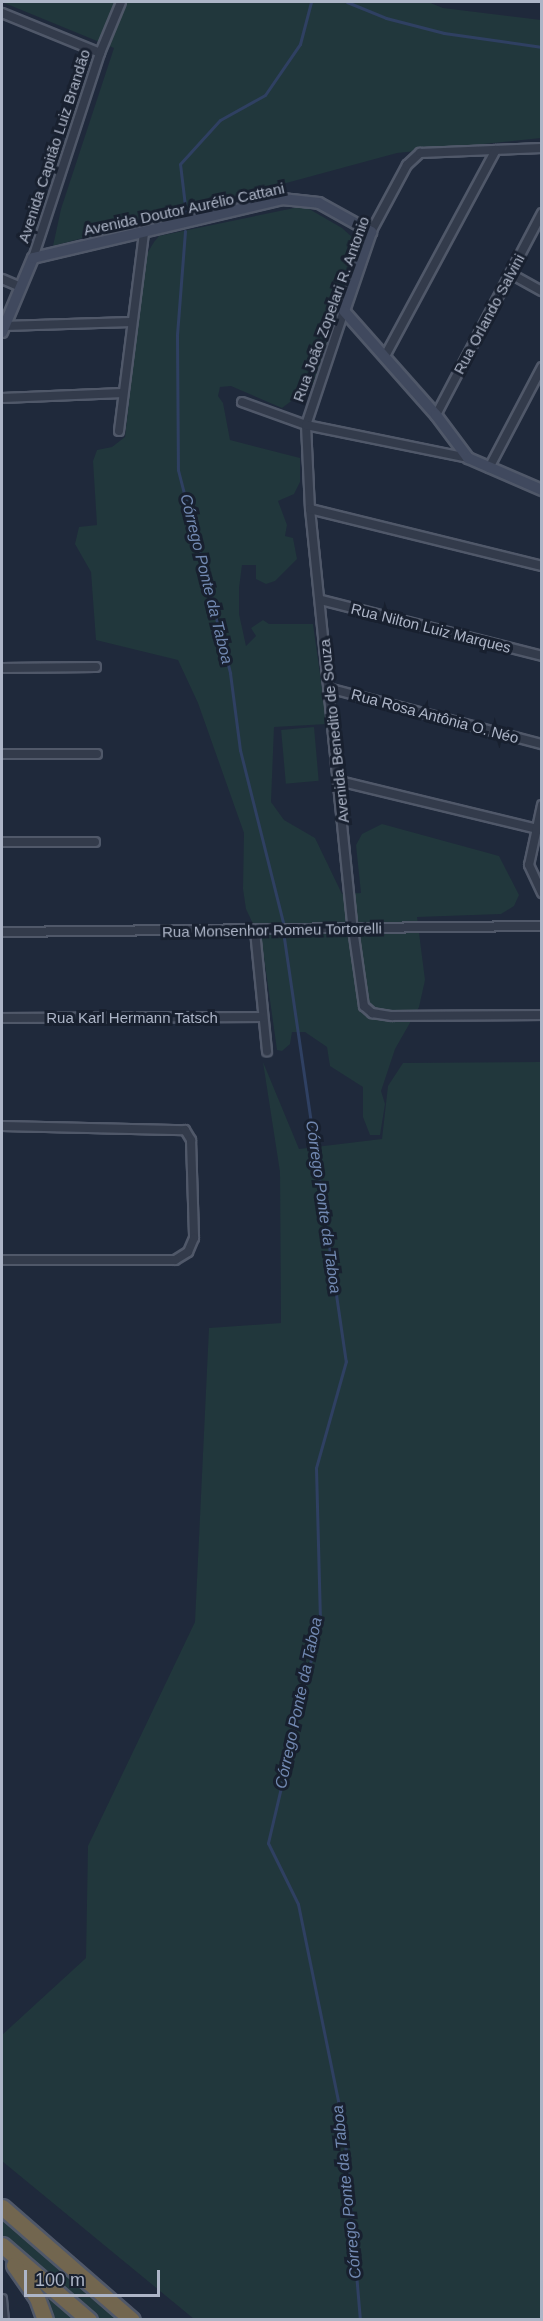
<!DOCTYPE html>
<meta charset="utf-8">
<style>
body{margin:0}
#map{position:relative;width:543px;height:2321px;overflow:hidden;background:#1f293b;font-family:Arial,sans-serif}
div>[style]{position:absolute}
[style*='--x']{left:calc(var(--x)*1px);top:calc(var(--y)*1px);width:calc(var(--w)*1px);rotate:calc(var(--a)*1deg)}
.green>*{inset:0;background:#21373c;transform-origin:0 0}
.stream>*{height:3px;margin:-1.5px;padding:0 1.5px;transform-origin:1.5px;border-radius:1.5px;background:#2f4062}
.roads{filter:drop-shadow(2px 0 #505869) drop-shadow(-2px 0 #505869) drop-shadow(0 2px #505869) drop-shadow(0 -2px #505869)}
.street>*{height:8px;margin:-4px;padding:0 4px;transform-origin:4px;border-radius:4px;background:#333b4b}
.secondary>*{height:10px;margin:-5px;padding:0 5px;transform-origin:5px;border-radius:5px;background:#40495e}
.highway>*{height:15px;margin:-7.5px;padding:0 7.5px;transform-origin:7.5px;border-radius:7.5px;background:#72664f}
span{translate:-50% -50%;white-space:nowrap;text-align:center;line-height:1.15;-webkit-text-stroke:6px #18202f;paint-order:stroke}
.street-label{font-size:15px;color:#adb5c7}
.water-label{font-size:16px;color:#7289b2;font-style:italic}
.frame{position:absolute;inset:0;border:3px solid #adb5c7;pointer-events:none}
.scale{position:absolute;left:24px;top:2270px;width:136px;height:27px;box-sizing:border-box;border:3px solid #adb5c7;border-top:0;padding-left:8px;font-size:18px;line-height:21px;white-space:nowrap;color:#adb5c7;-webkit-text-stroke:4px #18202f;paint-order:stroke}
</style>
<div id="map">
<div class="green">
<div style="clip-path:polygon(2px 2px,428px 2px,443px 8px,541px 20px,541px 138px,397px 153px,53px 246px,61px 209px,114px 48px)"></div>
<div style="clip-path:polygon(304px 206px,342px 228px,352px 237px,354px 245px,354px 257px,314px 384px,282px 408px,231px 386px,220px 387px,218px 396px,223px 403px,230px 440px,300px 458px,300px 482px,294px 494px,278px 501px,287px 525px,285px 536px,293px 538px,297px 559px,275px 581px,266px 584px,256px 579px,256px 565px,242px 565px,239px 588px,239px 614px,246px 646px,256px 636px,251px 628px,263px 620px,269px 624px,313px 624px,327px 724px,274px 727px,271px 802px,284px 820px,315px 838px,342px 894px,361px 893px,356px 845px,362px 834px,382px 824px,499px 856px,519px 895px,514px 906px,501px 914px,417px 917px,425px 980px,419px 1007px,395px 1049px,381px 1091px,385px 1104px,380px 1135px,370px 1135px,363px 1117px,363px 1087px,330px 1066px,327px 1047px,305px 1032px,292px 1032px,290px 1044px,282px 1051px,277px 1050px,262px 943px,246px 909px,243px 889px,244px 833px,198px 703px,178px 660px,96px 640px,91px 572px,75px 544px,79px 527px,97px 525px,93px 461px,97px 450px,112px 447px,125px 437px,145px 257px,154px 242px,159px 236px)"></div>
<div style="left:314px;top:727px;width:54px;height:33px;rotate:85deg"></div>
<div style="clip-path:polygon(263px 1062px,299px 1149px,382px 1139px,388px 1086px,403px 1063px,541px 1062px,541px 2319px,194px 2319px,2px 2161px,2px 2035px,86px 1958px,88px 1846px,195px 1622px,209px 1328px,281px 1323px,280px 1172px)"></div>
<div style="clip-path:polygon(2px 2213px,125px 2319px,98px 2319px,2px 2237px)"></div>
<div style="clip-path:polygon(34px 2284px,77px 2319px,49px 2319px)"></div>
</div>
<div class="stream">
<div style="--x:347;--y:2;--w:42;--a:22.3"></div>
<div style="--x:386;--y:18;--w:60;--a:14.5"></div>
<div style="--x:444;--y:33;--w:99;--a:8.1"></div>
<div style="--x:186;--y:214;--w:50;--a:-96.8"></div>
<div style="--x:180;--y:164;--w:59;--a:-47.7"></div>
<div style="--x:220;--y:120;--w:51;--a:-29.1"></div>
<div style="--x:265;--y:95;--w:62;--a:-55.5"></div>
<div style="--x:300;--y:44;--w:43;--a:-75.3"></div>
<div style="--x:185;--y:231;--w:104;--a:94.4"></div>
<div style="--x:177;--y:335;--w:135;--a:89.6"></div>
<div style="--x:178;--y:470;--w:210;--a:75.6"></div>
<div style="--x:230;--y:673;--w:78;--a:82.6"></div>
<div style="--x:240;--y:750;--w:178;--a:76"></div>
<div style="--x:284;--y:938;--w:428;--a:81.7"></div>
<div style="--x:346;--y:1361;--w:111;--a:105.7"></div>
<div style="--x:316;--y:1468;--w:153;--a:88.5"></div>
<div style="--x:320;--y:1621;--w:228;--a:103.2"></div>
<div style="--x:268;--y:1843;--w:68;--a:63.8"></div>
<div style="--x:298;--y:1904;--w:231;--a:78.5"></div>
<div style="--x:344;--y:2130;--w:191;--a:85.2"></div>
</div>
<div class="roads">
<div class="street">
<div style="--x:2;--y:13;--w:106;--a:22.2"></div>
<div style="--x:371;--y:232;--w:76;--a:-61.8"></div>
<div style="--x:407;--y:165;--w:18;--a:-43"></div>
<div style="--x:420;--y:153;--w:122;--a:-2.3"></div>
<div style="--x:33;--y:258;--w:216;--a:-71.9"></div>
<div style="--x:100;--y:53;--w:55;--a:-67.6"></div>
<div style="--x:511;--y:274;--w:35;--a:29"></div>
<div style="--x:2;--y:279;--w:21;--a:23"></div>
<div style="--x:344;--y:311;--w:120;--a:108.4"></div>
<div style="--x:306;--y:425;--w:84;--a:87.3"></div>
<div style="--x:310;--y:509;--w:422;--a:84.2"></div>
<div style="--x:353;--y:929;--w:78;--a:81.9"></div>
<div style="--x:364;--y:1006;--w:11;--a:41"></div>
<div style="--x:372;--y:1013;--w:20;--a:9"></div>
<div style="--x:392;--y:1016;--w:150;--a:-0.4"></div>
<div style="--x:4;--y:326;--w:127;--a:-1.8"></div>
<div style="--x:385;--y:356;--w:234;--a:-61.7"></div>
<div style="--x:2;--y:398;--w:121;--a:-2.4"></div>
<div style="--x:242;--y:402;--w:68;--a:19.8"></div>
<div style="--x:306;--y:425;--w:165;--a:11.5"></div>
<div style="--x:436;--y:415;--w:228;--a:-62.3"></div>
<div style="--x:119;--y:431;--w:201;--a:-82.8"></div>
<div style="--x:489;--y:468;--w:114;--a:-62.3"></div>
<div style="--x:310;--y:509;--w:239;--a:13.8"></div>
<div style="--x:321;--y:600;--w:228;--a:14.2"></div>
<div style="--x:2;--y:668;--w:94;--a:-0.6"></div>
<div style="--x:328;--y:688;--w:221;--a:14.7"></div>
<div style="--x:2;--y:754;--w:95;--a:0"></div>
<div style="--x:339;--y:781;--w:209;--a:13.6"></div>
<div style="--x:542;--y:805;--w:61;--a:102.2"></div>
<div style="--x:529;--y:865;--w:31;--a:65"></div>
<div style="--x:2;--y:842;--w:93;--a:0"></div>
<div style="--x:255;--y:931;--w:121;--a:84.3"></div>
<div style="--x:2;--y:932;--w:540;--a:-0.64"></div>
<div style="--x:2;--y:1018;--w:260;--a:-0.2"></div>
<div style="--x:2;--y:1126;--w:183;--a:1.3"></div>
<div style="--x:185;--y:1130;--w:12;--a:59"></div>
<div style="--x:191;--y:1140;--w:98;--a:88.2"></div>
<div style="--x:194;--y:1238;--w:15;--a:113"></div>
<div style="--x:188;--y:1252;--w:15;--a:148"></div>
<div style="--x:175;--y:1260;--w:173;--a:180"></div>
<div style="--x:2;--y:2299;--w:21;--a:85"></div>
</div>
<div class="secondary">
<div style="--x:2;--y:332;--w:80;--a:-67.3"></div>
<div style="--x:33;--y:258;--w:256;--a:-13.3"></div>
<div style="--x:282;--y:199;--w:37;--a:6"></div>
<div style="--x:319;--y:203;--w:60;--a:29.1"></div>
<div style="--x:371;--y:232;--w:83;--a:108.9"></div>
<div style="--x:344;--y:311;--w:139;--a:48.5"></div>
<div style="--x:436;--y:415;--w:54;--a:53.3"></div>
<div style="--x:468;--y:458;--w:81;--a:23.4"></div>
</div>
<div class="highway">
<div style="--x:2;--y:2207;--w:172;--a:41"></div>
<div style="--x:2;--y:2245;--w:115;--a:40.8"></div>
<div style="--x:14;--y:2265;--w:40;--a:55.1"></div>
<div style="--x:37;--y:2298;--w:23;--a:70"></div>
</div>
</div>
<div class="street-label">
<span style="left:54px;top:146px;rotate:-72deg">Avenida Capitão Luiz Brandão</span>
<span style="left:184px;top:209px;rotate:-12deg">Avenida Doutor Aurélio Cattani</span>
<span style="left:331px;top:309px;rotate:-70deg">Rua João Zopelari R. Antonio</span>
<span style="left:489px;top:314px;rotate:-62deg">Rua Orlando Salvini</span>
<span style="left:431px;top:628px;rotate:14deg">Rua Nilton Luiz Marques</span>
<span style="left:435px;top:716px;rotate:15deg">Rua Rosa Antônia O. Néo</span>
<span style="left:334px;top:731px;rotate:-96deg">Avenida Benedito de Souza</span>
<span style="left:272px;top:930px;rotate:-1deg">Rua Monsenhor Romeu Tortorelli</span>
<span style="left:132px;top:1018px">Rua Karl Hermann Tatsch</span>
</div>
<div class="water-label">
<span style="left:206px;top:579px;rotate:76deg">Córrego Ponte da Taboa</span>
<span style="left:323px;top:1207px;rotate:82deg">Córrego Ponte da Taboa</span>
<span style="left:299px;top:1703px;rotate:-78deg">Córrego Ponte da Taboa</span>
<span style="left:347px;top:2192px;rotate:-96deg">Córrego Ponte da Taboa</span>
</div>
<div class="frame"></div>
<div class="scale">100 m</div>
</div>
